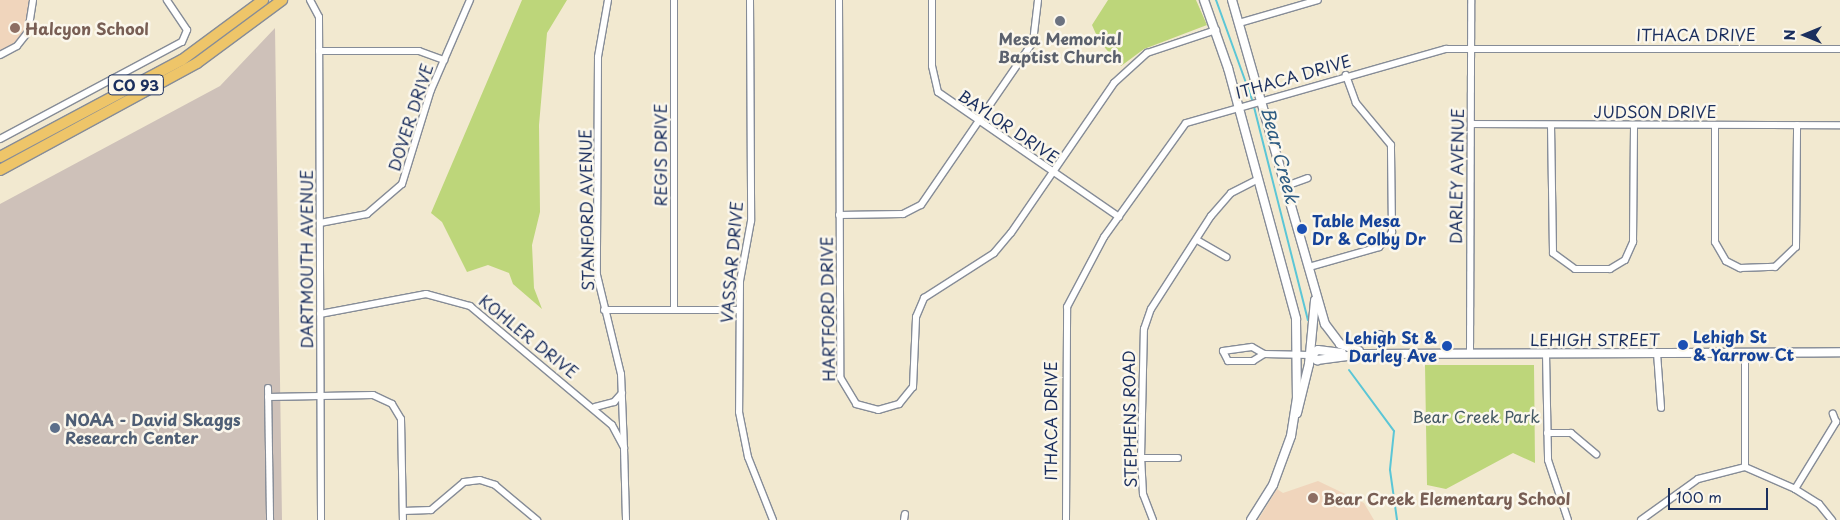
<!DOCTYPE html>
<style>
body{margin:0}
#map{position:relative;width:1840px;height:520px;overflow:hidden;background:#f2e9d0;font-family:"Playpen Sans",sans-serif}
div>[style]{position:absolute}
[style*='--x']{left:calc(var(--x)*1px);top:calc(var(--y)*1px);width:calc(var(--w)*1px);rotate:calc(var(--a)*1deg)}
.built>*{inset:0;background:#f0d5bc}
.industrial>*{inset:0;background:#cec1b9}
.green>*{inset:0;background:#bdd67a}
.stream>*{height:2px;margin:-1px;padding:0 1px;transform-origin:1px;border-radius:1px;background:#5bc6d6}
.roads{filter:drop-shadow(1px 0 #868c97) drop-shadow(-1px 0 #868c97) drop-shadow(0 1px #868c97) drop-shadow(0 -1px #868c97)}
.minor>*{height:6px;margin:-3px;padding:0 3px;transform-origin:3px;border-radius:3px;background:#fff}
.tertiary>*{height:8px;margin:-4px;padding:0 4px;transform-origin:4px;border-radius:4px;background:#fff}
.primary>*{height:10px;margin:-5px;padding:0 5px;transform-origin:5px;border-radius:5px;background:#eec569}
.dots>*{width:14px;height:14px;translate:-50% -50%;box-sizing:border-box;border:2px solid #fbf7ec;border-radius:50%}
span{translate:-50% -50%;white-space:nowrap;text-align:center;line-height:1.15;-webkit-text-stroke:5px #fbf7ec;paint-order:stroke}
.shield-label span{padding:1px 4px;background:#fbf7ec;border:1px solid;border-radius:4px;-webkit-text-stroke-width:0}
.shield-label{font-size:15px;color:#1b2f5e;font-weight:700}
.education-label{font-size:16px;color:#785e54;font-weight:700}
.left{translate:0 -50%;text-align:left}
.street-label{font-size:16px;color:#1b2f5e}
.worship-label{font-size:16px;color:#5b616d;font-weight:700}
.transit-label{font-size:16px;color:#164399;font-weight:700}
.right{translate:-100% -50%;text-align:right}
.park-label{font-size:16px;color:#445965}
.service-label{font-size:16px;color:#4e5e75;font-weight:700}
.water-label{font-size:18px;color:#2e5c82;font-style:italic}
.north{position:absolute;left:1780px;top:10px;width:50px;height:50px;-webkit-text-stroke:4px #fbf7ec;paint-order:stroke;rotate:270deg;font-size:14px;font-weight:700;line-height:20px;text-align:center;color:#1b2f5e}
.north::after{content:'';display:block;margin:auto;width:18px;height:22px;background:#1b2f5e;clip-path:polygon(50% 0,100% 100%,50% 72%,0 100%)}
.scale{position:absolute;left:1668px;top:488px;width:100px;height:22px;box-sizing:border-box;border:2px solid #1b2f5e;border-top:0;padding-left:6px;font-size:15px;line-height:18px;white-space:nowrap;color:#1b2f5e;-webkit-text-stroke:4px #fbf7ec;paint-order:stroke}
</style>
<div id="map">
<div class="built">
<div style="clip-path:polygon(0 0,33px 0,23px 40px,0 55px)"></div>
<div style="clip-path:polygon(1318px 481px,1364px 503px,1374px 520px,1258px 520px,1277px 489px,1283px 493px)"></div>
</div>
<div class="industrial">
<div style="clip-path:polygon(275px 28px,282px 520px,0 520px,0 204px,220px 86px)"></div>
</div>
<div class="green">
<div style="clip-path:polygon(522px 0,567px 0,547px 33px,539px 125px,540px 212px,532px 245px,534px 288px,542px 309px,513px 284px,509px 273px,488px 265px,467px 272px,442px 222px,431px 213px)"></div>
<div style="clip-path:polygon(1108px 0,1196px 0,1207px 25px,1144px 49px,1121px 66px,1099px 41px,1092px 25px)"></div>
<div style="clip-path:polygon(1425px 365px,1534px 365px,1535px 463px,1513px 453px,1446px 489px,1427px 485px)"></div>
</div>
<div class="stream">
<div style="--x:1216;--y:0;--w:109;--a:70.1"></div>
<div style="--x:1254;--y:107;--w:220;--a:75.8"></div>
<div style="--x:1349;--y:370;--w:76;--a:53.6"></div>
<div style="--x:1394;--y:431;--w:39;--a:96"></div>
<div style="--x:1390;--y:470;--w:50;--a:82"></div>
</div>
<div class="roads">
<div class="minor">
<div style="--x:310;--y:0;--w:19;--a:62"></div>
<div style="--x:319;--y:17;--w:503;--a:89.77"></div>
<div style="--x:608;--y:0;--w:58;--a:100"></div>
<div style="--x:598;--y:57;--w:218;--a:90.3"></div>
<div style="--x:597;--y:275;--w:102;--a:76.4"></div>
<div style="--x:621;--y:374;--w:74;--a:87.7"></div>
<div style="--x:674;--y:0;--w:310;--a:90"></div>
<div style="--x:750;--y:0;--w:221;--a:89.7"></div>
<div style="--x:751;--y:221;--w:61;--a:100.4"></div>
<div style="--x:740;--y:281;--w:131;--a:90.4"></div>
<div style="--x:739;--y:412;--w:46;--a:78.7"></div>
<div style="--x:748;--y:457;--w:68;--a:68.4"></div>
<div style="--x:839;--y:0;--w:377;--a:89.8"></div>
<div style="--x:840;--y:377;--w:31;--a:59"></div>
<div style="--x:856;--y:404;--w:23;--a:15"></div>
<div style="--x:878;--y:410;--w:22;--a:-16"></div>
<div style="--x:899;--y:404;--w:22;--a:-51"></div>
<div style="--x:913;--y:387;--w:70;--a:-87.5"></div>
<div style="--x:916;--y:317;--w:21;--a:-67"></div>
<div style="--x:924;--y:298;--w:83;--a:-32.7"></div>
<div style="--x:994;--y:253;--w:26;--a:-50"></div>
<div style="--x:1011;--y:233;--w:182;--a:-55.5"></div>
<div style="--x:1114;--y:83;--w:45;--a:-42.3"></div>
<div style="--x:1147;--y:53;--w:73;--a:-18.4"></div>
<div style="--x:932;--y:0;--w:66;--a:90"></div>
<div style="--x:932;--y:66;--w:27;--a:77"></div>
<div style="--x:938;--y:92;--w:220;--a:34.6"></div>
<div style="--x:1239;--y:23;--w:82;--a:-16.2"></div>
<div style="--x:319;--y:51;--w:100;--a:0"></div>
<div style="--x:419;--y:51;--w:27;--a:20"></div>
<div style="--x:0;--y:55;--w:19;--a:-28"></div>
<div style="--x:17;--y:46;--w:18;--a:-52"></div>
<div style="--x:28;--y:32;--w:32;--a:-81"></div>
<div style="--x:1471;--y:124;--w:369;--a:0.2"></div>
<div style="--x:1551;--y:125;--w:128;--a:89.1"></div>
<div style="--x:1553;--y:253;--w:27;--a:36"></div>
<div style="--x:1575;--y:269;--w:35;--a:0"></div>
<div style="--x:1610;--y:269;--w:17;--a:-31"></div>
<div style="--x:1625;--y:260;--w:20;--a:-66"></div>
<div style="--x:1633;--y:242;--w:117;--a:-89.5"></div>
<div style="--x:1715;--y:125;--w:117;--a:90"></div>
<div style="--x:1715;--y:242;--w:22;--a:60"></div>
<div style="--x:1726;--y:261;--w:16;--a:27"></div>
<div style="--x:1740;--y:268;--w:35;--a:-2"></div>
<div style="--x:1775;--y:267;--w:29;--a:-44"></div>
<div style="--x:1796;--y:247;--w:122;--a:-89.5"></div>
<div style="--x:0;--y:139;--w:206;--a:-28.1"></div>
<div style="--x:182;--y:42;--w:13;--a:-67"></div>
<div style="--x:187;--y:30;--w:36;--a:-124"></div>
<div style="--x:1286;--y:186;--w:23;--a:-20"></div>
<div style="--x:839;--y:215;--w:64;--a:-0.9"></div>
<div style="--x:903;--y:214;--w:20;--a:-27"></div>
<div style="--x:921;--y:205;--w:198;--a:-55.5"></div>
<div style="--x:1033;--y:42;--w:42;--a:-83.2"></div>
<div style="--x:320;--y:223;--w:48;--a:-10.8"></div>
<div style="--x:367;--y:214;--w:46;--a:-40.6"></div>
<div style="--x:402;--y:184;--w:98;--a:-72.9"></div>
<div style="--x:431;--y:90;--w:98;--a:-66.6"></div>
<div style="--x:1197;--y:240;--w:34;--a:30"></div>
<div style="--x:1309;--y:267;--w:73;--a:-15.9"></div>
<div style="--x:1379;--y:247;--w:20;--a:-49"></div>
<div style="--x:1392;--y:232;--w:87;--a:-90.7"></div>
<div style="--x:1391;--y:145;--w:55;--a:-129.8"></div>
<div style="--x:1356;--y:103;--w:30;--a:-110"></div>
<div style="--x:604;--y:310;--w:134;--a:0"></div>
<div style="--x:320;--y:314;--w:108;--a:-10.7"></div>
<div style="--x:426;--y:294;--w:46;--a:15.3"></div>
<div style="--x:470;--y:306;--w:185;--a:40"></div>
<div style="--x:612;--y:425;--w:26;--a:62"></div>
<div style="--x:624;--y:448;--w:72;--a:88.4"></div>
<div style="--x:1380;--y:334;--w:20;--a:90"></div>
<div style="--x:1745;--y:352;--w:115;--a:90"></div>
<div style="--x:1470;--y:353;--w:353;--a:-89.8"></div>
<div style="--x:1546;--y:353;--w:107;--a:88.9"></div>
<div style="--x:1548;--y:460;--w:63;--a:71.6"></div>
<div style="--x:1657;--y:353;--w:55;--a:85.8"></div>
<div style="--x:1264;--y:354;--w:13;--a:148"></div>
<div style="--x:1253;--y:361;--w:25;--a:180"></div>
<div style="--x:1228;--y:361;--w:11;--a:-117"></div>
<div style="--x:1223;--y:351;--w:29;--a:-8"></div>
<div style="--x:1252;--y:347;--w:14;--a:30"></div>
<div style="--x:1264;--y:354;--w:46;--a:1.2"></div>
<div style="--x:268;--y:388;--w:132;--a:89.1"></div>
<div style="--x:268;--y:397;--w:105;--a:-1.1"></div>
<div style="--x:373;--y:395;--w:21;--a:25"></div>
<div style="--x:392;--y:404;--w:17;--a:59"></div>
<div style="--x:401;--y:419;--w:101;--a:88.9"></div>
<div style="--x:595;--y:407;--w:20;--a:-15"></div>
<div style="--x:614;--y:402;--w:12;--a:-48"></div>
<div style="--x:1547;--y:433;--w:24;--a:0"></div>
<div style="--x:1571;--y:433;--w:33;--a:40"></div>
<div style="--x:1141;--y:458;--w:37;--a:0"></div>
<div style="--x:1795;--y:489;--w:79;--a:-58.5"></div>
<div style="--x:1836;--y:422;--w:9;--a:-111"></div>
<div style="--x:403;--y:511;--w:28;--a:-2"></div>
<div style="--x:431;--y:510;--w:43;--a:-40.3"></div>
<div style="--x:464;--y:482;--w:16;--a:-7"></div>
<div style="--x:480;--y:480;--w:16;--a:18"></div>
<div style="--x:495;--y:485;--w:55;--a:39.8"></div>
<div style="--x:904;--y:520;--w:6;--a:-81"></div>
<div style="--x:1066;--y:520;--w:213;--a:-89.7"></div>
<div style="--x:1067;--y:307;--w:79;--a:-62.1"></div>
<div style="--x:1104;--y:237;--w:140;--a:-54.3"></div>
<div style="--x:1186;--y:123;--w:270;--a:-15.9"></div>
<div style="--x:1446;--y:49;--w:394;--a:0"></div>
<div style="--x:1153;--y:520;--w:28;--a:-111"></div>
<div style="--x:1143;--y:494;--w:36;--a:-93"></div>
<div style="--x:1141;--y:458;--w:129;--a:-88.7"></div>
<div style="--x:1144;--y:329;--w:21;--a:-71"></div>
<div style="--x:1151;--y:309;--w:111;--a:-57.2"></div>
<div style="--x:1211;--y:216;--w:30;--a:-49"></div>
<div style="--x:1231;--y:193;--w:30;--a:-27"></div>
<div style="--x:1641;--y:520;--w:70;--a:-35.7"></div>
<div style="--x:1698;--y:479;--w:49;--a:-14.3"></div>
<div style="--x:1745;--y:467;--w:55;--a:23.7"></div>
<div style="--x:1795;--y:489;--w:28;--a:32"></div>
<div style="--x:1819;--y:504;--w:21;--a:51"></div>
</div>
<div class="tertiary">
<div style="--x:1204;--y:0;--w:72;--a:70.6"></div>
<div style="--x:1228;--y:68;--w:260;--a:74.8"></div>
<div style="--x:1296;--y:319;--w:79;--a:89.3"></div>
<div style="--x:1297;--y:398;--w:38;--a:99"></div>
<div style="--x:1291;--y:436;--w:52;--a:110.2"></div>
<div style="--x:1273;--y:485;--w:41;--a:122.2"></div>
<div style="--x:1232;--y:0;--w:337;--a:74"></div>
<div style="--x:1325;--y:324;--w:25;--a:53"></div>
<div style="--x:1340;--y:344;--w:20;--a:20"></div>
<div style="--x:1310;--y:355;--w:9;--a:36"></div>
<div style="--x:1317;--y:360;--w:46;--a:-7.4"></div>
<div style="--x:1363;--y:354;--w:477;--a:-0.2"></div>
<div style="--x:1310;--y:355;--w:9;--a:-32"></div>
<div style="--x:1318;--y:350;--w:24;--a:7"></div>
<div style="--x:1297;--y:413;--w:50;--a:-76.2"></div>
<div style="--x:1309;--y:364;--w:64;--a:-84.6"></div>
</div>
<div class="primary">
<div style="--x:0;--y:157;--w:206;--a:-28.1"></div>
<div style="--x:182;--y:60;--w:101;--a:-36.5"></div>
<div style="--x:0;--y:170;--w:224;--a:-28.5"></div>
<div style="--x:197;--y:63;--w:106;--a:-36.5"></div>
</div>
</div>
<div class="dots">
<div style="left:1060px;top:21px;background:#6b7280"></div>
<div style="left:15px;top:28px;background:#8d6e63"></div>
<div style="left:1302px;top:229px;background:#1a4fb4"></div>
<div style="left:1683px;top:345px;background:#1a4fb4"></div>
<div style="left:1447px;top:346px;background:#1a4fb4"></div>
<div style="left:55px;top:428px;background:#5c6f8a"></div>
<div style="left:1313px;top:498px;background:#8d6e63"></div>
</div>
<div class="shield-label">
<span style="left:136px;top:85px">CO 93</span>
</div>
<div class="education-label">
<span class="left" style="left:25px;top:28px">Halcyon School</span>
<span class="left" style="left:1323px;top:498px">Bear Creek Elementary School</span>
</div>
<div class="street-label">
<span style="left:1696px;top:34px">ITHACA DRIVE</span>
<span style="left:1293px;top:76px;rotate:-16deg">ITHACA DRIVE</span>
<span style="left:1655px;top:111px">JUDSON DRIVE</span>
<span style="left:410px;top:117px;rotate:-72deg">DOVER DRIVE</span>
<span style="left:1009px;top:126px;rotate:34deg">BAYLOR DRIVE</span>
<span style="left:660px;top:155px;rotate:-90deg">REGIS DRIVE</span>
<span style="left:1456px;top:176px;rotate:-89deg">DARLEY AVENUE</span>
<span style="left:586px;top:210px;rotate:-91deg">STANFORD AVENUE</span>
<span style="left:306px;top:259px;rotate:-90deg">DARTMOUTH AVENUE</span>
<span style="left:731px;top:262px;rotate:-85deg">VASSAR DRIVE</span>
<span style="left:827px;top:309px;rotate:-91deg">HARTFORD DRIVE</span>
<span style="left:529px;top:336px;rotate:39deg">KOHLER DRIVE</span>
<span style="left:1595px;top:339px">LEHIGH STREET</span>
<span style="left:1129px;top:419px;rotate:-91deg">STEPHENS ROAD</span>
<span style="left:1050px;top:421px;rotate:-90deg">ITHACA DRIVE</span>
</div>
<div class="worship-label">
<span style="left:1060px;top:47px">Mesa Memorial<br>Baptist Church</span>
</div>
<div class="transit-label">
<span class="left" style="left:1312px;top:229px">Table Mesa<br>Dr &amp; Colby Dr</span>
<span class="left" style="left:1693px;top:345px">Lehigh St<br>&amp; Yarrow Ct</span>
<span class="right" style="left:1437px;top:346px">Lehigh St &amp;<br>Darley Ave</span>
</div>
<div class="park-label">
<span style="left:1476px;top:416px">Bear Creek Park</span>
</div>
<div class="service-label">
<span class="left" style="left:65px;top:428px">NOAA - David Skaggs<br>Research Center</span>
</div>
<div class="water-label">
<span style="left:1280px;top:155px;rotate:75deg">Bear Creek</span>
</div>
<div class="north">N</div>
<div class="scale">100 m</div>
</div>
